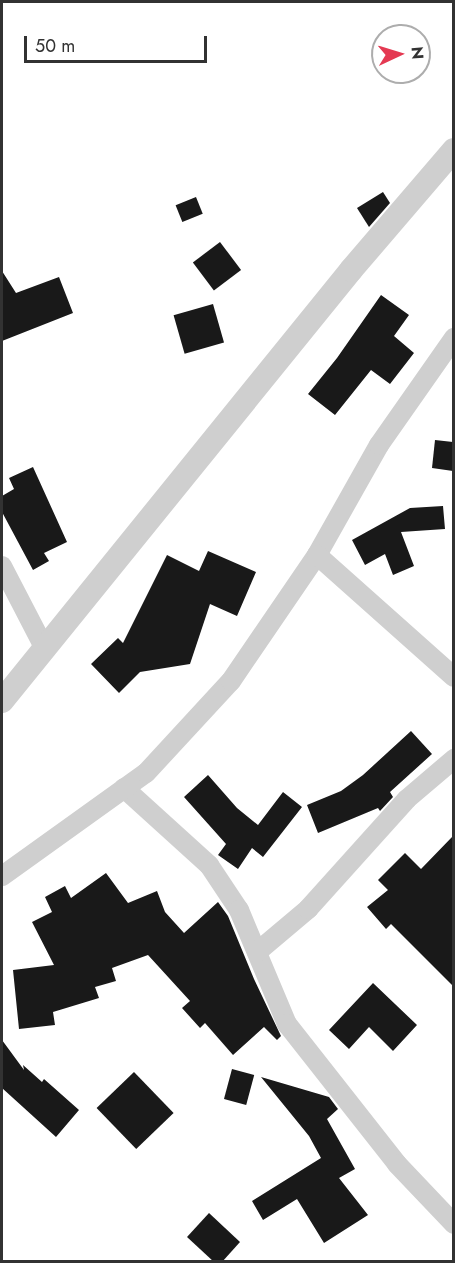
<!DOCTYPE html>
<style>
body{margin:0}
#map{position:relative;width:455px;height:1263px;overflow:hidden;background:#fff;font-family:Jost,sans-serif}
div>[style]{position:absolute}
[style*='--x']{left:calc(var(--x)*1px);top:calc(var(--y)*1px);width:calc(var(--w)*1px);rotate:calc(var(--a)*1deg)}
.building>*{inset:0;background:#191919;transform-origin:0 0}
.minor>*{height:20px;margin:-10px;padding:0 10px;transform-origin:10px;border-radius:10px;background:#cfcfcf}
.tertiary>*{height:24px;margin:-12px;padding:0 12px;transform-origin:12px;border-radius:12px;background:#cfcfcf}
span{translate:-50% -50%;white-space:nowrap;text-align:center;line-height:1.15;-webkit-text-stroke:6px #fff;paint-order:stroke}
.frame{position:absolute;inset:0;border:3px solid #323232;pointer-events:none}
.north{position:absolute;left:371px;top:24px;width:60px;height:60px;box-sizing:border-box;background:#fff;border:2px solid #adadad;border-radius:50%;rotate:86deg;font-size:16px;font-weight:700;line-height:24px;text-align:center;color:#323232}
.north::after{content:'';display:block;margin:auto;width:21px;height:27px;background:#e43952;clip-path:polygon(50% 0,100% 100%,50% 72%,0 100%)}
.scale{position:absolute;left:24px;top:36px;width:183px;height:27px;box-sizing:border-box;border:3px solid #323232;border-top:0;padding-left:8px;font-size:18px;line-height:21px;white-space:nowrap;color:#323232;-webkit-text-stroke:4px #fff;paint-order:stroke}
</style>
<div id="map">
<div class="building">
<div style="clip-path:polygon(383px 192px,390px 203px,369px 227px,357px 208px)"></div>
<div style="left:196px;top:197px;width:18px;height:22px;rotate:68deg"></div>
<div style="left:220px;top:242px;width:35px;height:34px;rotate:53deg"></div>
<div style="clip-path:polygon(2px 271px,16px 293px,59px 277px,73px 313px,2px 341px)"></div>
<div style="clip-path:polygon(381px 295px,409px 315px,394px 336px,414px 353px,390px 384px,371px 370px,335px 415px,308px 394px,337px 358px)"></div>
<div style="left:213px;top:304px;width:40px;height:41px;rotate:74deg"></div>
<div style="clip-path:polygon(435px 440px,453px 442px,453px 471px,432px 468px)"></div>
<div style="clip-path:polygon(33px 467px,67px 542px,44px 553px,49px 561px,33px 570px,2px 512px,2px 496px,14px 489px,9px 478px)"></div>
<div style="clip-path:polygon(443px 506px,445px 529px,401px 532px,414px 566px,393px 575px,385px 554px,365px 565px,352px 540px,410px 508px)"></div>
<div style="clip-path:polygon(208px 551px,256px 572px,237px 616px,210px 604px,190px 664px,140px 672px,119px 693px,91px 664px,118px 638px,123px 643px,167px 555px,199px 571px)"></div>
<div style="clip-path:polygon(411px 731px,432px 754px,390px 792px,393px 797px,380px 811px,378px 808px,318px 833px,307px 805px,341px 791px,363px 775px)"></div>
<div style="clip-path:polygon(208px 775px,237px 808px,258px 825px,283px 792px,302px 807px,263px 857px,252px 848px,238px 869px,218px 855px,226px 844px,184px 797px)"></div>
<div style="clip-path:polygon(453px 836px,453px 986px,391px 924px,386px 929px,367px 907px,388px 890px,378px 880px,405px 853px,421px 869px)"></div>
<div style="clip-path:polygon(106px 873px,128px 903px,157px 891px,165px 912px,184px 933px,218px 902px,228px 916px,254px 979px,281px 1036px,277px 1040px,264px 1027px,233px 1055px,205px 1023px,200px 1028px,182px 1008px,190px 1001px,148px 955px,112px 968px,116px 981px,95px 987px,99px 998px,53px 1012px,55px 1025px,19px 1029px,13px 970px,54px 965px,32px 922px,52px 912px,45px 897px,65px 886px,71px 898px)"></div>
<div style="clip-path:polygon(373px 983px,417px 1025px,393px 1051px,369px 1027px,349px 1049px,329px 1030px)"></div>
<div style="clip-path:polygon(2px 1040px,24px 1070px,23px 1065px,42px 1082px,44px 1079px,79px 1110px,56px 1137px,2px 1088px)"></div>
<div style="left:232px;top:1069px;width:23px;height:31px;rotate:15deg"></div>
<div style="left:134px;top:1072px;width:57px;height:52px;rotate:46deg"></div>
<div style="clip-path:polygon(261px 1077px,329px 1097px,338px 1109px,327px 1119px,355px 1169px,339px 1178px,368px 1215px,324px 1243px,297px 1199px,263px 1220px,252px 1201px,321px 1158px,309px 1136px)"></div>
<div style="clip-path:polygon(209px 1213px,240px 1242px,222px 1262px,214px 1262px,187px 1237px)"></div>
</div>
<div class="minor">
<div style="--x:317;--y:555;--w:126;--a:-60.6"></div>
<div style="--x:379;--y:445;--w:131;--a:-55"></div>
<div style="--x:2;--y:566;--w:93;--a:62.6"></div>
<div style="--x:124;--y:788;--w:115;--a:42.2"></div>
<div style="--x:209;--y:865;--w:54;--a:56.3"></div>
<div style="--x:239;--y:910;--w:124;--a:67.2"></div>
<div style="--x:287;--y:1024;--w:178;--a:51.8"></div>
<div style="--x:397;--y:1164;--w:83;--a:46.5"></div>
<div style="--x:2;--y:876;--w:177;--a:-35.6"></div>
<div style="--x:146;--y:773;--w:125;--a:-47.3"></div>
<div style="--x:231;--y:681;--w:153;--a:-55.7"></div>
<div style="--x:317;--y:555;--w:183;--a:41.7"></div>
<div style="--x:257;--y:952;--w:67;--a:-40.1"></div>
<div style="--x:308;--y:909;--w:148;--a:-48"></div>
<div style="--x:407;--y:799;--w:62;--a:-40.4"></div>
</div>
<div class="tertiary">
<div style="--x:2;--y:701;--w:555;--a:-51"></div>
<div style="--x:351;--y:270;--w:158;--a:-49.4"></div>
</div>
<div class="frame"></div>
<div class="north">N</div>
<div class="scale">50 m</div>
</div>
